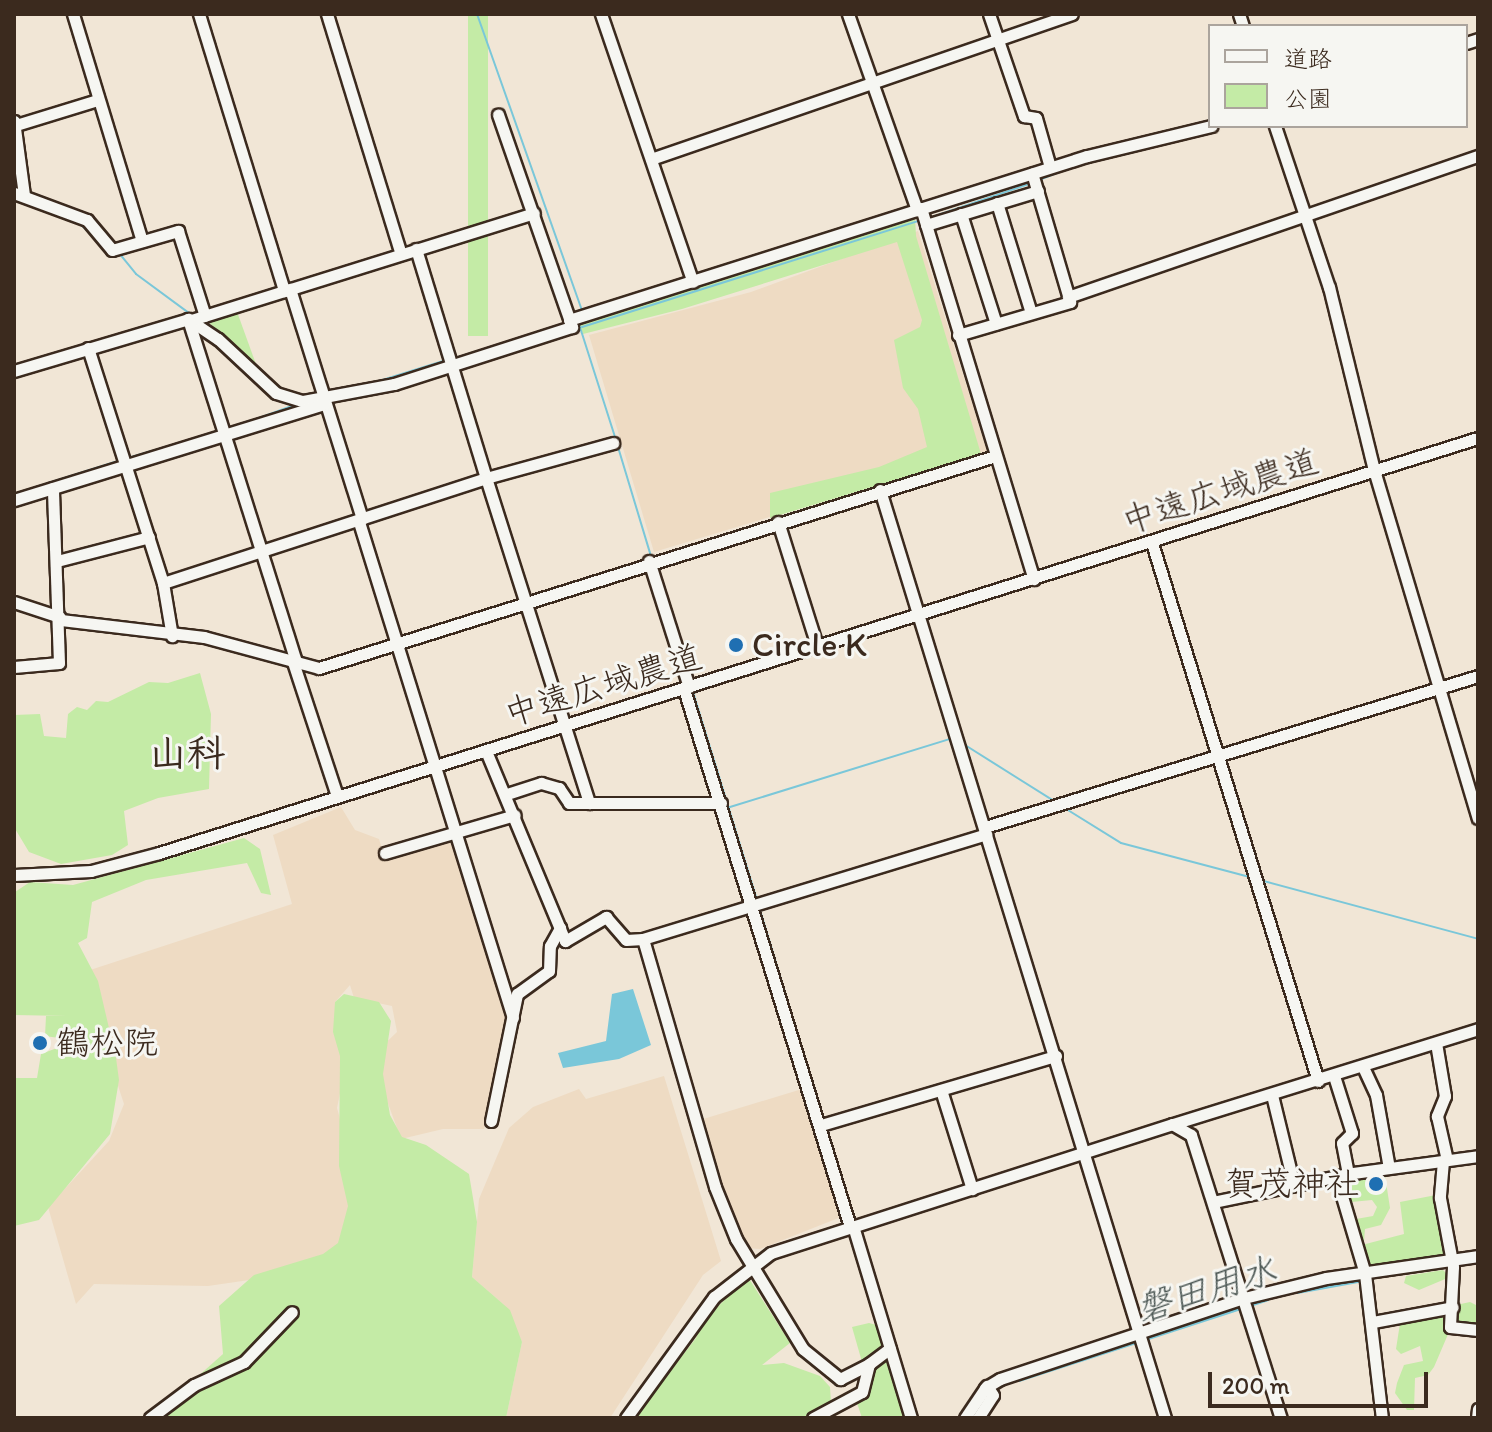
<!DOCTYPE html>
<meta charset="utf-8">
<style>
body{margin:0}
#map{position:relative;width:1492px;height:1432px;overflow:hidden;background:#f1e6d6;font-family:Itim,"Klee One",sans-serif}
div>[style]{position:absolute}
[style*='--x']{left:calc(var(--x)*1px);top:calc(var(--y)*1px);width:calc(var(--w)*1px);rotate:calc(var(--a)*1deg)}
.built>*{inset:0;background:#eedbc3}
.green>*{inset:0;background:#c4eba6;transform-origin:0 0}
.water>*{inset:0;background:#7ac7d9}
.stream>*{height:2px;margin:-1px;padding:0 1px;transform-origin:1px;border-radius:1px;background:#7ac7d9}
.canal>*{height:8px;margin:-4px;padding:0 4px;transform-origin:4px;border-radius:4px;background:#7ac7d9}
.roads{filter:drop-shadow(2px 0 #3b2a1e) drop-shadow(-2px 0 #3b2a1e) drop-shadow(0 2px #3b2a1e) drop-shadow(0 -2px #3b2a1e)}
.minor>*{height:11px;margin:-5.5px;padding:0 5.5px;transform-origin:5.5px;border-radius:5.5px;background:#f6f6f2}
.dots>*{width:22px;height:22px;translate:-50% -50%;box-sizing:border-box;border:4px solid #f6f6f2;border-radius:50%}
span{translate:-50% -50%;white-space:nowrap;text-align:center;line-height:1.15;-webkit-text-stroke:6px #f6f6f2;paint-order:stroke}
.street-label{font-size:34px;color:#3b2a1e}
.poi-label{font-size:34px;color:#3b2a1e}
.left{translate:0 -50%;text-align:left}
.right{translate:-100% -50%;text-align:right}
.water-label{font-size:36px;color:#4e5956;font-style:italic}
.quarter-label{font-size:38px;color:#3b2a1e;font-weight:700}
.frame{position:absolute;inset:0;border:16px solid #3b2a1e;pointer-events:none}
.legend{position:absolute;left:1208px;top:24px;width:260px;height:104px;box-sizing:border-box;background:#f6f6f2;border:2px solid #aba49d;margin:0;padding:10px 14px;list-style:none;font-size:24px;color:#3b2a1e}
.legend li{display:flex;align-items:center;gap:16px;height:40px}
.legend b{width:40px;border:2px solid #aba49d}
.scale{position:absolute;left:1208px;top:1372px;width:220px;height:36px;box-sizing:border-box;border:4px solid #3b2a1e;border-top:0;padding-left:10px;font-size:24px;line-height:28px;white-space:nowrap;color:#3b2a1e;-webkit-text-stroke:6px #f6f6f2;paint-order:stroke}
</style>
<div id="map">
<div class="built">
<div style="clip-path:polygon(918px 231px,987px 451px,654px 552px,589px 335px,751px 292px)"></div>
<div style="clip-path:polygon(341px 807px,355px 830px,379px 839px,385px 859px,457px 837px,513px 1018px,484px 1129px,443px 1129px,401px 1139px,371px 1057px,397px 1032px,392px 1006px,354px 998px,350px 985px,335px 1002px,347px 1059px,337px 1108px,359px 1187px,392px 1259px,208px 1286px,94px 1284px,76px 1304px,48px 1207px,109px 1141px,124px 1104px,81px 973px,292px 904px,273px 835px)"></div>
<div style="clip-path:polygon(664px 1076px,721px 1261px,703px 1275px,610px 1418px,506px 1418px,522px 1342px,504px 1305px,472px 1277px,479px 1199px,509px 1128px,533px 1107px,579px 1089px,586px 1099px)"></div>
<div style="clip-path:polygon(802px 1089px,841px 1217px,760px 1249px,747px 1248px,728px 1210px,700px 1120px)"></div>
</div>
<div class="green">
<div style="left:468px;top:14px;width:20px;height:322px"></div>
<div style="clip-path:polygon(915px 217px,916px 236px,981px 454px,770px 518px,770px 493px,879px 467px,927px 447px,918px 409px,903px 388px,894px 340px,920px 327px,922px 320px,897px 242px,682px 309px,583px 334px,578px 320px)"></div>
<div style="clip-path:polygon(236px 309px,257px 367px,205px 319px)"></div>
<div style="clip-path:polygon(200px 673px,211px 714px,209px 789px,158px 798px,124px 811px,128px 845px,112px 855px,61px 864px,29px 852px,14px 827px,14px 715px,40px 714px,44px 736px,66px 738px,68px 714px,77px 707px,87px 710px,96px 701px,108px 702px,149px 682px,168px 683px)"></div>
<div style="clip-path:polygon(244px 838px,260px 849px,271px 895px,261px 893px,247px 863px,146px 880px,92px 902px,87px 938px,78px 943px,98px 981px,116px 1058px,119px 1080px,110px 1134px,39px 1220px,14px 1226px,14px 1078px,37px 1078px,41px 1054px,57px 1048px,59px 1038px,45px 1036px,46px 1016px,67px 1016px,14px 1015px,15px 892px,30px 882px,73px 885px)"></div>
<div style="clip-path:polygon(344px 994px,379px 1002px,391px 1021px,383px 1074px,390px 1115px,402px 1137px,426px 1145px,469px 1174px,477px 1222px,472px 1277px,510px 1310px,522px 1342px,506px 1418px,151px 1418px,223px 1354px,219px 1306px,254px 1275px,323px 1254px,338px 1243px,348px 1206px,339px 1166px,340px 1056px,333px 1032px,335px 1002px)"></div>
<div style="clip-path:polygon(1384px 1169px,1390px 1208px,1381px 1225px,1365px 1229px,1364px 1241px,1357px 1242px,1356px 1219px,1373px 1216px,1377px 1207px,1372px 1200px,1341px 1203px,1336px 1176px)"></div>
<div style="clip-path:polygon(1436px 1195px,1446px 1257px,1365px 1274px,1358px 1246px,1404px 1234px,1400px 1202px)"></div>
<div style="clip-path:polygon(1443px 1270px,1450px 1277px,1419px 1290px,1404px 1283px,1406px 1276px)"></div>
<div style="clip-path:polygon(748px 1277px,790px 1343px,762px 1365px,784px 1363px,820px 1376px,830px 1387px,831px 1403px,811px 1418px,634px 1418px,696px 1338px,702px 1322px)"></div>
<div style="clip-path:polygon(1470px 1302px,1478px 1306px,1478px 1331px,1449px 1332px,1434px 1367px,1428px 1375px,1415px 1378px,1414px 1410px,1407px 1410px,1395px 1393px,1397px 1383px,1404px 1365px,1423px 1361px,1420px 1346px,1401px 1354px,1396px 1349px,1401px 1317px)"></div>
<div style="clip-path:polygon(869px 1323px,880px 1326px,886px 1348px,862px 1362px,852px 1327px)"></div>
<div style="clip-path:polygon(888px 1356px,907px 1418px,862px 1418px,857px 1403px,869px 1387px,871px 1367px)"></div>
</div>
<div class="water">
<div style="clip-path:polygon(633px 989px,651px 1045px,619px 1059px,563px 1068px,558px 1053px,606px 1041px,612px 994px)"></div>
</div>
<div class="stream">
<div style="--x:477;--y:14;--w:314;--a:70.5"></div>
<div style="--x:1039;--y:180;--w:49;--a:-21.4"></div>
<div style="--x:929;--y:218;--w:106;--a:-18.8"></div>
<div style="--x:78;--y:222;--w:18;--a:43"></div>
<div style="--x:119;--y:253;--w:27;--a:51"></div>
<div style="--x:136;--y:274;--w:71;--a:36.4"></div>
<div style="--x:578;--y:321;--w:122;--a:72.3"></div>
<div style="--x:582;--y:327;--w:353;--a:-17.5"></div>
<div style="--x:452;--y:359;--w:74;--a:-17.2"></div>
<div style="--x:376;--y:382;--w:73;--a:-17.4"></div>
<div style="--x:243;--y:424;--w:58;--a:-20.3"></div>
<div style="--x:618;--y:447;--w:114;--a:73.2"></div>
<div style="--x:128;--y:458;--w:53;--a:-16.4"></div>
<div style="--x:36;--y:487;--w:86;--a:-17.6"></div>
<div style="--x:693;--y:692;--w:218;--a:72.9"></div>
<div style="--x:965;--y:745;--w:105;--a:32.2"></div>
<div style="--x:730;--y:807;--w:233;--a:-17.2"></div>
<div style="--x:1063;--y:807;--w:68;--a:31.8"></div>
<div style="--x:1121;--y:843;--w:133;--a:14.8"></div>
<div style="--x:1260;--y:880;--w:226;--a:15.1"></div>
<div style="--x:760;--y:910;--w:217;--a:73.1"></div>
<div style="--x:826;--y:1128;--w:97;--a:72.7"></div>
</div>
<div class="canal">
<div style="--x:1297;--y:1290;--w:67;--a:-10.3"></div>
<div style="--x:1019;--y:1378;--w:259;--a:-18"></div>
</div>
<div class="roads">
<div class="minor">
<div style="--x:73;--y:14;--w:237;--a:73.1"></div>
<div style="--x:199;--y:14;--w:290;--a:72.9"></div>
<div style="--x:327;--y:14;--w:251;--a:72.9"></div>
<div style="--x:601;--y:14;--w:283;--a:71.1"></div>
<div style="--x:848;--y:14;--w:208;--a:70.6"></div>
<div style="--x:989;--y:14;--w:108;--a:71.1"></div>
<div style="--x:1024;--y:116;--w:12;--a:9"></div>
<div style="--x:1036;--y:118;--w:51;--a:74.1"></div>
<div style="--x:1239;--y:14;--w:13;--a:72"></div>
<div style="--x:1466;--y:43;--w:13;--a:-18"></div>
<div style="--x:14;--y:121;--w:75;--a:82.3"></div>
<div style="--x:16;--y:125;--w:86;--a:-17"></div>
<div style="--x:1275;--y:126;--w:170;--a:71.5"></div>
<div style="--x:1329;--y:287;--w:188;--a:76.2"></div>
<div style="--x:1374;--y:470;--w:363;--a:73.4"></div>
<div style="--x:651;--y:159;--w:445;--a:-19"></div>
<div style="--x:14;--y:193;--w:78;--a:20.3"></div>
<div style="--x:87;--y:220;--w:39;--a:50"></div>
<div style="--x:112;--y:250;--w:69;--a:-16.1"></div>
<div style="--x:178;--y:231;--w:89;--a:72.4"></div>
<div style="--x:997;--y:203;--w:115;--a:72.8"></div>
<div style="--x:921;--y:208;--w:388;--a:73.1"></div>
<div style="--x:961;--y:214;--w:115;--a:72.3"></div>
<div style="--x:926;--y:225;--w:117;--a:-16.9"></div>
<div style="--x:416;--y:249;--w:239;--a:73"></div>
<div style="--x:290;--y:289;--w:241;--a:72.6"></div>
<div style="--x:1068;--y:297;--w:434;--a:-19"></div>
<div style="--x:188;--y:319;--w:36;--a:34"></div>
<div style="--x:218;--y:339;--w:79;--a:43"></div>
<div style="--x:276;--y:393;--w:28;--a:17"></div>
<div style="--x:303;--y:401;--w:93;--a:-10.6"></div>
<div style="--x:394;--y:384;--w:187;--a:-17.8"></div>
<div style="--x:572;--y:327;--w:225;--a:-109.2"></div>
<div style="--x:191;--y:320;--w:359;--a:-17.3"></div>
<div style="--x:569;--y:320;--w:543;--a:-17.57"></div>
<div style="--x:1087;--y:156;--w:128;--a:-13.6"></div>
<div style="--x:958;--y:335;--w:117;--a:-16.4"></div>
<div style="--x:1070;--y:302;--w:134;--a:-106.4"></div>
<div style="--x:88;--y:348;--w:247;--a:72.3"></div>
<div style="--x:163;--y:583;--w:54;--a:80.4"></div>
<div style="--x:14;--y:371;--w:182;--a:-16.6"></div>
<div style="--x:188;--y:319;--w:359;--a:72.5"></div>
<div style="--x:487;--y:481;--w:338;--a:72.4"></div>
<div style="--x:589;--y:803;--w:132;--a:0"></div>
<div style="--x:880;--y:490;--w:971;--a:72.93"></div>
<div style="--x:14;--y:500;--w:325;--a:-17.2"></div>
<div style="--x:359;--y:522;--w:519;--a:72.75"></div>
<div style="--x:778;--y:522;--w:130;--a:72.5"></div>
<div style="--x:1152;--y:543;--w:563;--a:72.85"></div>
<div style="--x:57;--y:561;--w:95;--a:-14.6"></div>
<div style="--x:649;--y:561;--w:132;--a:72.4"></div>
<div style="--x:163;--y:583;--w:340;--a:-18"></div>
<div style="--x:486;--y:478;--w:132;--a:-15.4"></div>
<div style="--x:14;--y:602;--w:48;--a:18.1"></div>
<div style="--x:61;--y:620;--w:144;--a:6.8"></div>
<div style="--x:204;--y:637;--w:119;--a:15.1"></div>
<div style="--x:319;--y:668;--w:708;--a:-17.41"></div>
<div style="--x:292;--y:659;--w:144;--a:71.8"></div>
<div style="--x:14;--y:667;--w:45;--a:-5.1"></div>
<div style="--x:59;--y:663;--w:175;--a:-92"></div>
<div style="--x:684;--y:689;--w:563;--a:72.85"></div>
<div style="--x:486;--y:751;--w:206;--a:67.4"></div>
<div style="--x:565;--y:941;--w:48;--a:-30.3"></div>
<div style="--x:606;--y:917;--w:30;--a:49"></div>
<div style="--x:626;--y:940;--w:17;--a:-3"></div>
<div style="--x:643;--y:939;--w:359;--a:-17"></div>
<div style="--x:507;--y:794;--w:36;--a:-18"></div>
<div style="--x:541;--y:783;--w:19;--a:16"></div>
<div style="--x:559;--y:788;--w:18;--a:56"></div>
<div style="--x:569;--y:803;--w:20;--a:0"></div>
<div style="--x:985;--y:827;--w:516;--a:-17.03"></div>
<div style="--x:385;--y:853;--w:135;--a:-16.3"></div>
<div style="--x:14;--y:875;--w:77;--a:-3"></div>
<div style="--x:91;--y:871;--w:70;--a:-14.8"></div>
<div style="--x:159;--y:853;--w:1383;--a:-17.47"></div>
<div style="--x:643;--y:939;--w:258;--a:73.8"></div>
<div style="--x:715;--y:1187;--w:56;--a:68"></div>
<div style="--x:736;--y:1239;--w:129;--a:58.7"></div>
<div style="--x:803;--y:1349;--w:48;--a:39"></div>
<div style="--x:840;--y:1379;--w:33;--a:-27"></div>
<div style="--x:1436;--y:1043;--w:54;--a:80.4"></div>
<div style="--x:1445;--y:1096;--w:22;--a:112"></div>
<div style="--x:1437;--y:1116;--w:45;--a:77.2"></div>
<div style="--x:1363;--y:1067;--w:31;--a:65"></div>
<div style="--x:1376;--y:1095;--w:74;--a:79.9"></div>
<div style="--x:1334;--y:1076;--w:60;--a:72.5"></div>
<div style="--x:1352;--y:1133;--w:14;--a:135"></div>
<div style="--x:1342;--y:1143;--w:32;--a:79"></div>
<div style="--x:941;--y:1090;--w:104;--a:72.6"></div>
<div style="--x:1272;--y:1095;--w:93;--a:76.3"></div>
<div style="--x:491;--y:1121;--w:130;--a:-78.4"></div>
<div style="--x:517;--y:994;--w:39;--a:-36"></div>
<div style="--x:549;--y:971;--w:25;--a:-88"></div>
<div style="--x:550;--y:946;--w:21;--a:-61"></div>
<div style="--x:1173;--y:1124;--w:319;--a:-17.3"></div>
<div style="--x:821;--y:1125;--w:245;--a:-16.4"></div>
<div style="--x:1443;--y:1161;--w:37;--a:95"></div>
<div style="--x:1440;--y:1198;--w:70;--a:79.3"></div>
<div style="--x:1453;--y:1267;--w:60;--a:92.9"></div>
<div style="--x:1450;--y:1327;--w:28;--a:6"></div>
<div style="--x:1336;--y:1176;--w:102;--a:73.5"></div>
<div style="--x:1365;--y:1274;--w:145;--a:83.3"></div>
<div style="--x:1213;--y:1202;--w:143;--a:-11.7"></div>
<div style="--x:1353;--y:1173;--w:126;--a:-7.7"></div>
<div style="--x:853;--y:1226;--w:201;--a:73.2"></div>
<div style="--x:1373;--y:1322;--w:81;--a:-10.6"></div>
<div style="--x:150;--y:1418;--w:55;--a:-36.9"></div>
<div style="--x:194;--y:1385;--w:55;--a:-24.7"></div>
<div style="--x:244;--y:1362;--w:69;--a:-46.2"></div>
<div style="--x:626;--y:1418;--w:150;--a:-54"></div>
<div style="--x:714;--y:1297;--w:72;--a:-37.7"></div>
<div style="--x:771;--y:1253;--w:421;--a:-17.8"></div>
<div style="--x:1172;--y:1124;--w:22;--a:30"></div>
<div style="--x:1191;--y:1135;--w:297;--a:72.4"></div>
<div style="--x:813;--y:1418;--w:55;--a:-28"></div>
<div style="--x:862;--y:1392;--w:29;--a:-76"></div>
<div style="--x:869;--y:1364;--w:26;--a:-37"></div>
<div style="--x:965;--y:1418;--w:36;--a:-56"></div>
<div style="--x:985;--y:1388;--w:17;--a:-31"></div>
<div style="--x:1000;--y:1379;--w:257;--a:-18.4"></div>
<div style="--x:1244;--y:1298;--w:84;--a:-13.7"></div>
<div style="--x:1326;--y:1278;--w:154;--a:-8.2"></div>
<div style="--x:978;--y:1418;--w:27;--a:-57"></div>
<div style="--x:993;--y:1395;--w:11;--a:-124"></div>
<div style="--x:1477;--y:1418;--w:9;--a:-84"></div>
</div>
</div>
<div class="dots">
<div style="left:736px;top:645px;background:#1f6fb2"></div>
<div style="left:40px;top:1043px;background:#1f6fb2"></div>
<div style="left:1376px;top:1184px;background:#1f6fb2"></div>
</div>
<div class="street-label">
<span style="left:1220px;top:491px;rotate:-18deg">中遠広域農道</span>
<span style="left:603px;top:685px;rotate:-17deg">中遠広域農道</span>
</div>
<div class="poi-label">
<span class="left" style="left:752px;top:645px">Circle K</span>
<span class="left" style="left:56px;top:1043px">鶴松院</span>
<span class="right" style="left:1360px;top:1184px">賀茂神社</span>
</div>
<div class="water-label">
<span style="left:1206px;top:1289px;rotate:-17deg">磐田用水</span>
</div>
<div class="quarter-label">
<span style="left:187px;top:754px">山科</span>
</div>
<div class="frame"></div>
<ul class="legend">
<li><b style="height:10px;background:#f6f6f2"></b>道路</li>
<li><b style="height:22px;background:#c4eba6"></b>公園</li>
</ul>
<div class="scale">200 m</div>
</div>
